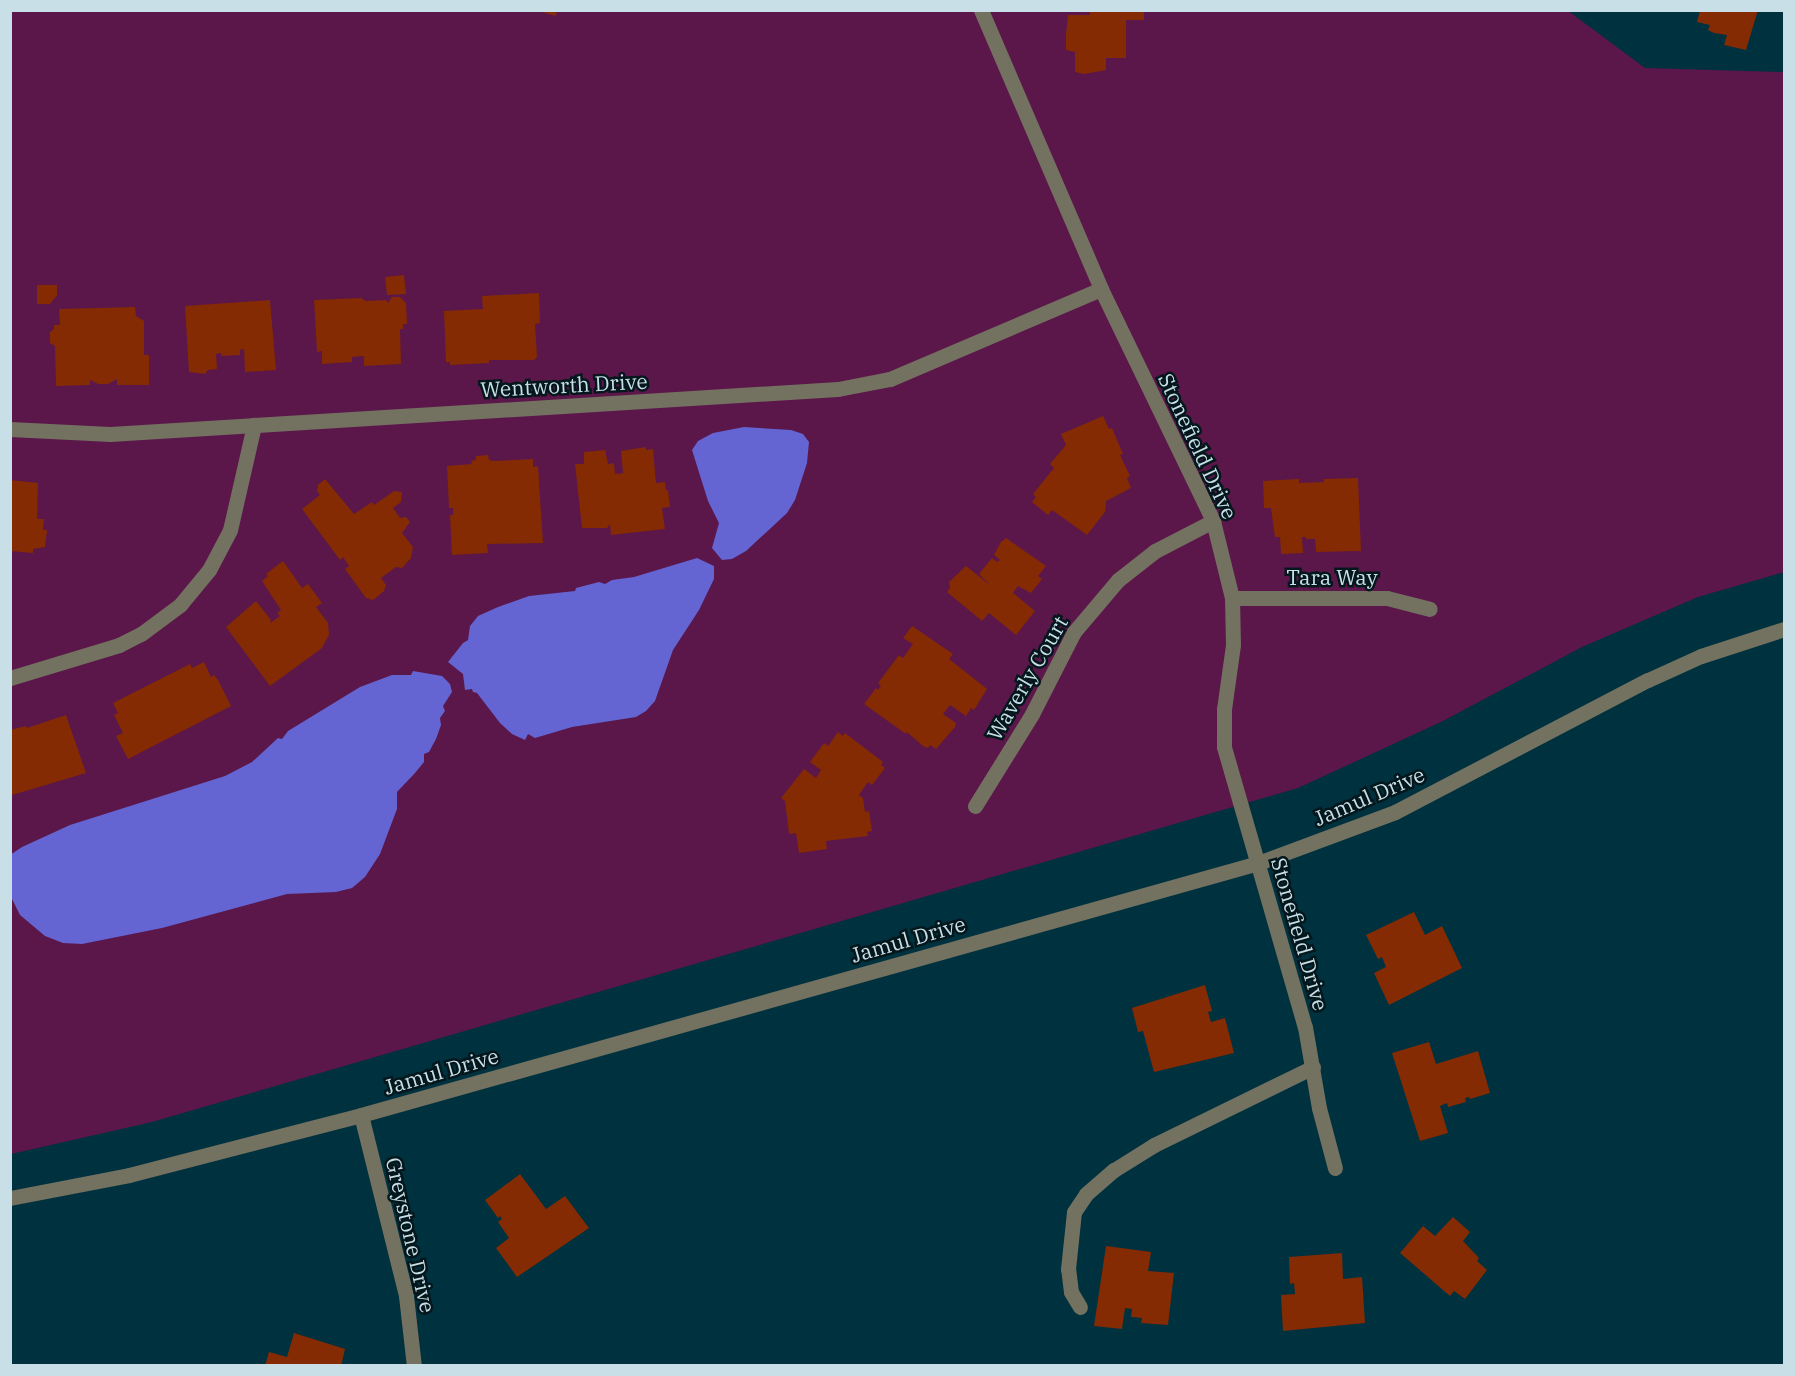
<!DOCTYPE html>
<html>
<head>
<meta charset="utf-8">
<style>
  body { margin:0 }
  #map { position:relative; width:1795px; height:1376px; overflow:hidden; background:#00313e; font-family:"IBM Plex Serif",serif }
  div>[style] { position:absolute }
  .green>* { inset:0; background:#5b164a }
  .water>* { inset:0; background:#6465d2 }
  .building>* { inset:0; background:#842b03 }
  .minor>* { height:15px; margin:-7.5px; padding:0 7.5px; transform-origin:7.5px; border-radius:7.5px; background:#737160 }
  span { translate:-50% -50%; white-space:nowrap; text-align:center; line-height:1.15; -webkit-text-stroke:5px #04171c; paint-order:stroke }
  .street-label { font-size:21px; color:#c8dfe7 }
  .frame { position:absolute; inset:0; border:12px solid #c8dfe7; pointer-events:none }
</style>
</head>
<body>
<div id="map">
  <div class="green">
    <div style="clip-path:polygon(1567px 10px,1645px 68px,1784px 72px,1784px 572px,1698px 597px,1582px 647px,1443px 721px,1298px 788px,152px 1122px,11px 1154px,10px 11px)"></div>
  </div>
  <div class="water">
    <div style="clip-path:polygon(744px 427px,791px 430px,803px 434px,809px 442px,807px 463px,795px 500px,787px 513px,746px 551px,732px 559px,722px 560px,712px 548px,719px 523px,708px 501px,692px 450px,698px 441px,713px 433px)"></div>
    <div style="clip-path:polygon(697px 558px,714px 566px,714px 579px,699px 610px,673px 650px,655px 701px,646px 711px,636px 717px,572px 727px,535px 738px,528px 734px,525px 740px,512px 734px,500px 723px,477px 693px,473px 692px,472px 689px,465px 690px,463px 674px,448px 662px,463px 643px,468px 640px,470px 626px,478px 616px,498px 607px,529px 596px,575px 591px,576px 588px,599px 582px,605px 584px,612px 580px,634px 577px)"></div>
    <div style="clip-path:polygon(413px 671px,442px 676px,450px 684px,452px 692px,443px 706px,445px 711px,440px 718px,441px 725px,436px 739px,429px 752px,424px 754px,424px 762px,415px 773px,397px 792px,397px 809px,380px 854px,365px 877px,352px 888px,336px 892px,287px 894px,162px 928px,82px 944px,63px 943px,45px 936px,20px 915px,11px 897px,10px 855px,22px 847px,70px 825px,225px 776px,252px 762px,278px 738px,282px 739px,288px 731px,360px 687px,392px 675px,411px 675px)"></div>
  </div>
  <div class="building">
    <div style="clip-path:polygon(535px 10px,557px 10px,556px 16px)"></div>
    <div style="clip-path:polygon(1090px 10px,1144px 10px,1144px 20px,1126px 20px,1126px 58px,1106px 58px,1106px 70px,1084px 74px,1075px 72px,1075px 52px,1066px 50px,1066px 35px,1068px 15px,1090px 15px)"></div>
    <div style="clip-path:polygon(1700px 10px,1758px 10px,1746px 50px,1724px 45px,1727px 35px,1714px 33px,1708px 30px,1710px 25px,1697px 22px)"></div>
    <div style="clip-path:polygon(404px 275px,406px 294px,387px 295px,385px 277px)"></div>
    <div style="clip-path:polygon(37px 285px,57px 285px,57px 295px,50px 304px,37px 304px)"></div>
    <div style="clip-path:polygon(539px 293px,540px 323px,535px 324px,537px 357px,534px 360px,489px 360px,489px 363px,450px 365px,450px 362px,446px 362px,444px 311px,483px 309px,482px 296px)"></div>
    <div style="clip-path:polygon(392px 297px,400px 297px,406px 303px,407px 324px,403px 324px,403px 329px,400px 329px,401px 364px,364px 366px,364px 356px,352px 357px,352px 362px,322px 364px,322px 351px,317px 352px,314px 300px,361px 298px,366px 301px,386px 300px,388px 303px)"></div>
    <div style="clip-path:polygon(270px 300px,276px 370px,245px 372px,244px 349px,240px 350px,240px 355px,221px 356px,221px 353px,216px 354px,217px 369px,208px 370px,205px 374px,189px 372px,185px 306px)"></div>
    <div style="clip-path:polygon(135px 307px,136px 316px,144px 321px,144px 355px,149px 355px,149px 385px,117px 385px,117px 379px,108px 384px,98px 384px,90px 380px,90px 385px,56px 386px,55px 346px,50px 343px,50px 332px,54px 329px,54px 325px,60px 325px,59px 309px)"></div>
    <div style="clip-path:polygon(1103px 416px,1109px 429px,1112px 428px,1123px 454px,1120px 455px,1130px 476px,1127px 478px,1131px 488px,1106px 501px,1105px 512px,1087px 535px,1052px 510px,1048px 515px,1032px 502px,1036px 497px,1033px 494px,1054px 468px,1050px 464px,1066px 445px,1061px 434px)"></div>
    <div style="clip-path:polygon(646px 447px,646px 450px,653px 449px,656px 483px,665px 482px,666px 490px,668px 490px,670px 507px,662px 508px,665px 529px,611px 535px,610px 524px,607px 528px,582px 528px,575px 464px,584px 464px,584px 452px,605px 450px,608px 464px,614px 463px,615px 474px,623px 473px,621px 451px)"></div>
    <div style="clip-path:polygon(488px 455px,489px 460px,494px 461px,533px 459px,533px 467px,538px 466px,543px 543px,487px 544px,488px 553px,452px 555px,450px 515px,453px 515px,453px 508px,449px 508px,447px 466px,472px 464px,471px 461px,476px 460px,476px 456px)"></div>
    <div style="clip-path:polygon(1358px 478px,1361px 551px,1316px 552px,1315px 539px,1306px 539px,1306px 537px,1302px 537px,1303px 553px,1281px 554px,1280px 537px,1275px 537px,1271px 508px,1264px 508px,1263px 481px,1299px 479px,1299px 483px,1324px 482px,1324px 479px)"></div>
    <div style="clip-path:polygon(325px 479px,354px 514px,372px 502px,374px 505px,394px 491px,402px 492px,401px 502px,393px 508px,400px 518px,406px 517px,410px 522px,402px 533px,413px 547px,411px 558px,402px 568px,396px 567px,381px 578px,386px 585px,384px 591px,373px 600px,366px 598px,345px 569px,349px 566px,343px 557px,340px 560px,302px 509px,320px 495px,317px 491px,318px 485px)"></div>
    <div style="clip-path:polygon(10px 480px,38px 483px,37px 519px,44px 519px,43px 530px,47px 530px,45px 547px,33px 549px,33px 553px,10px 551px)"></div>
    <div style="clip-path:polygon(1006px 538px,1046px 566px,1038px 576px,1042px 579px,1031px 593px,1018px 586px,1013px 593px,1035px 611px,1016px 635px,989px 613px,982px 621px,947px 592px,950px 588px,949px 582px,966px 566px,991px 586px,979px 574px,992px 558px,997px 562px,1000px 560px,994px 555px,1001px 542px)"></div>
    <div style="clip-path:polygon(283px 561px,302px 588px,308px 584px,322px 603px,316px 607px,328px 623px,329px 635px,322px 648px,270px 686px,226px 627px,256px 601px,271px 620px,270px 623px,280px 616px,277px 613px,281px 610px,262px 581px,268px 576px,266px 574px)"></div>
    <div style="clip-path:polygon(912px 626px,953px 654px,949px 659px,987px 689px,974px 710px,971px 708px,966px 716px,950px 705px,943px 714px,956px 723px,955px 727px,936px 749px,930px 745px,928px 748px,923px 746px,907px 732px,906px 734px,864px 704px,876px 688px,878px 690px,881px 686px,878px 683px,899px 655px,903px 658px,913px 644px,903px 638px)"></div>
    <div style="clip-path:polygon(204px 662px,211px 677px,214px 675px,218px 680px,231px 706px,128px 759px,116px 736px,123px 733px,114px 715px,118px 713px,113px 703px,190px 664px,192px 668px)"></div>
    <div style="clip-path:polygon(66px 715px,86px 773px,12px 795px,10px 730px,26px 726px,27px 728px)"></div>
    <div style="clip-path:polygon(838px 732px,843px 736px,845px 733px,883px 762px,881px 765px,885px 768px,872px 785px,868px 782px,859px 795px,863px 798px,865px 812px,869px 811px,872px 831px,867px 832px,868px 836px,826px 841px,827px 849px,799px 853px,796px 833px,789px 834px,785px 801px,781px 798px,804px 769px,816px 778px,821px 770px,810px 762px,824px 743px,828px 746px)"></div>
    <div style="clip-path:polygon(1414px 912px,1425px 935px,1442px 926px,1462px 968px,1389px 1005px,1374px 973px,1386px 967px,1382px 957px,1378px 959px,1366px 935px)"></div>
    <div style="clip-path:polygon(1205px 985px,1212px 1011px,1208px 1012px,1211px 1022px,1225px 1018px,1234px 1053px,1154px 1072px,1143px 1031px,1138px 1032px,1132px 1008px)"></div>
    <div style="clip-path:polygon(1429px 1042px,1436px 1064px,1478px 1051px,1490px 1093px,1470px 1099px,1469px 1097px,1465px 1098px,1466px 1102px,1448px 1107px,1447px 1103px,1440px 1106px,1448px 1133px,1420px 1141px,1392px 1053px)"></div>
    <div style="clip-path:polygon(520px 1174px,546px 1209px,565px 1196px,589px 1228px,517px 1277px,496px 1248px,509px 1238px,498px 1222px,502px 1219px,500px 1216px,498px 1218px,485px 1200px)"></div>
    <div style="clip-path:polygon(1453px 1217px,1470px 1232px,1463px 1241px,1479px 1258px,1477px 1261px,1487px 1270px,1465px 1299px,1454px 1291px,1450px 1296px,1400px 1253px,1423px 1226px,1435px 1236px)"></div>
    <div style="clip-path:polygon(1106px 1246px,1151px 1252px,1148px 1271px,1174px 1273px,1168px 1325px,1141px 1323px,1142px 1318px,1131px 1317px,1132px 1309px,1125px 1308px,1122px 1329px,1094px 1326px)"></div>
    <div style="clip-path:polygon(1342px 1253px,1343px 1279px,1362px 1277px,1365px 1323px,1283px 1331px,1281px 1295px,1295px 1294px,1294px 1283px,1290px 1284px,1289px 1257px)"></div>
    <div style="clip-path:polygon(294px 1333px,345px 1349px,341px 1366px,265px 1366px,269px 1352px,287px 1357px)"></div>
  </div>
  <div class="minor">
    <div style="left:981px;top:10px;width:304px;rotate:66.7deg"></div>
    <div style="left:1101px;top:289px;width:258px;rotate:64.2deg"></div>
    <div style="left:1213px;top:521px;width:79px;rotate:76.1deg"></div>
    <div style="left:1232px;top:598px;width:47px;rotate:88.8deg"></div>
    <div style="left:1233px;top:645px;width:65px;rotate:98deg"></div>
    <div style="left:1224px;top:709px;width:38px;rotate:90deg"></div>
    <div style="left:1224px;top:747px;width:291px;rotate:73.9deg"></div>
    <div style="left:1305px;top:1027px;width:82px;rotate:80.2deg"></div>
    <div style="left:1319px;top:1108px;width:62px;rotate:75.1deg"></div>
    <div style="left:10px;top:429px;width:100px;rotate:2.9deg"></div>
    <div style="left:110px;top:434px;width:729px;rotate:-3.54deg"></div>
    <div style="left:838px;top:389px;width:53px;rotate:-10.9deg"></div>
    <div style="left:890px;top:379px;width:229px;rotate:-23.1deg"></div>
    <div style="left:1232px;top:598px;width:155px"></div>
    <div style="left:1387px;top:598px;width:44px;rotate:14.3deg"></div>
    <div style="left:10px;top:678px;width:114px;rotate:-16.8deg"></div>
    <div style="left:119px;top:645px;width:25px;rotate:-27deg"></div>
    <div style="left:141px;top:634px;width:49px;rotate:-36.6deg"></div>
    <div style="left:180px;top:605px;width:45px;rotate:-50.4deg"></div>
    <div style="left:209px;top:570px;width:45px;rotate:-62.3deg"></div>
    <div style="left:230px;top:530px;width:108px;rotate:-77.1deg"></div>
    <div style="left:975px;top:806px;width:108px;rotate:-58.2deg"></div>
    <div style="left:1032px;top:714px;width:92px;rotate:-62.9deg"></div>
    <div style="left:1074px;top:632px;width:68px;rotate:-49.8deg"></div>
    <div style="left:1118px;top:580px;width:47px;rotate:-38.1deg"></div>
    <div style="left:1155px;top:551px;width:65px;rotate:-27.3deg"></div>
    <div style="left:361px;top:1115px;width:187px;rotate:76deg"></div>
    <div style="left:406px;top:1296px;width:70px;rotate:83.5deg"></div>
    <div style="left:10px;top:1198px;width:121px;rotate:-10.9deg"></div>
    <div style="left:129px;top:1175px;width:240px;rotate:-14.5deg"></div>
    <div style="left:361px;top:1115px;width:932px;rotate:-15.69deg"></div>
    <div style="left:1258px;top:863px;width:146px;rotate:-20.4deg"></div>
    <div style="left:1395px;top:812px;width:285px;rotate:-27.6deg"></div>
    <div style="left:1648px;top:680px;width:58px;rotate:-24.4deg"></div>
    <div style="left:1701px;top:656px;width:87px;rotate:-18deg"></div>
    <div style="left:1080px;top:1307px;width:17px;rotate:-121deg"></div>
    <div style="left:1071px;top:1292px;width:23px;rotate:-97deg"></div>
    <div style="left:1068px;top:1269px;width:57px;rotate:-84deg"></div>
    <div style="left:1074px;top:1212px;width:22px;rotate:-56deg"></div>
    <div style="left:1086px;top:1194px;width:37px;rotate:-41deg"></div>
    <div style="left:1114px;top:1170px;width:47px;rotate:-32deg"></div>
    <div style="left:1154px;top:1145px;width:177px;rotate:-26.1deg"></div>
  </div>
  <div class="street-label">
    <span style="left:564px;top:385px;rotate:-3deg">Wentworth Drive</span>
    <span style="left:1198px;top:446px;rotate:65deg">Stonefield Drive</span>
    <span style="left:1332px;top:577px">Tara Way</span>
    <span style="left:1027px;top:678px;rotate:-60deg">Waverly Court</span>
    <span style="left:1369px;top:796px;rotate:-23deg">Jamul Drive</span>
    <span style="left:1300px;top:934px;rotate:74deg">Stonefield Drive</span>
    <span style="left:908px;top:939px;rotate:-16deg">Jamul Drive</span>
    <span style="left:441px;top:1071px;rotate:-16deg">Jamul Drive</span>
    <span style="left:411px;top:1235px;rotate:77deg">Greystone Drive</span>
  </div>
  <div class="frame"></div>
</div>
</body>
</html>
